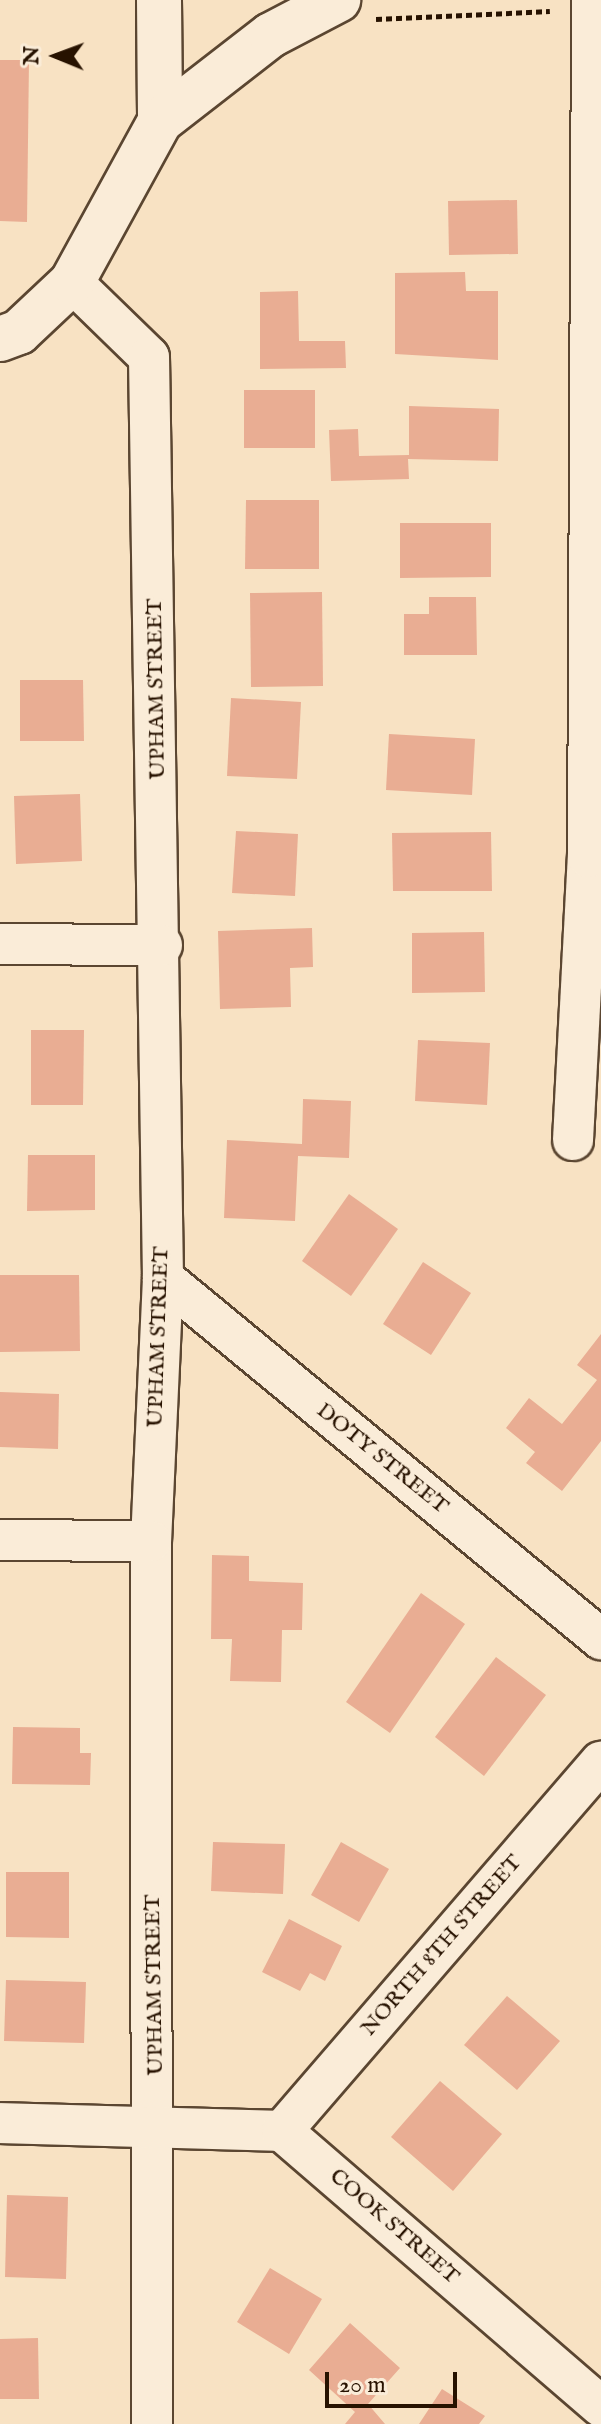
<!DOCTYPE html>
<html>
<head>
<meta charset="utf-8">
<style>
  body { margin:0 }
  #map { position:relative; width:601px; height:2424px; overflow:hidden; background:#f8e2c3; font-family:"IM FELL English",serif }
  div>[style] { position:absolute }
  .building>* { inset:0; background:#e9ad93 }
  .path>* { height:5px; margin-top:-2.5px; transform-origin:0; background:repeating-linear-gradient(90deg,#271200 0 6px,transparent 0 10px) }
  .roads { filter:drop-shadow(2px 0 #5b4631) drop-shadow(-2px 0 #5b4631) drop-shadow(0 2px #5b4631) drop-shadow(0 -2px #5b4631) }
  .minor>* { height:40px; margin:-20px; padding:0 20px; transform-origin:20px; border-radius:20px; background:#faecd8 }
  .secondary>* { height:44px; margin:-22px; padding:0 22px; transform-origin:22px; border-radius:22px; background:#faecd8 }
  span { translate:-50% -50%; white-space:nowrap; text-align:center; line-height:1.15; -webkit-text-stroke:6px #faecd8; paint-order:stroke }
  .street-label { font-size:22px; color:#271200 }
  .north { position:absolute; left:16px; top:16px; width:80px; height:80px; -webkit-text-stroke:6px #faecd8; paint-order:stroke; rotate:271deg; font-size:22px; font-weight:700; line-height:32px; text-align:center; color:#271200 }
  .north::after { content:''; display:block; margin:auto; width:28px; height:36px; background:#271200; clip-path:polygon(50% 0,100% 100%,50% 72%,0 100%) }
  .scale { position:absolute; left:325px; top:2372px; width:132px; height:36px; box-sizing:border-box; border:4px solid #271200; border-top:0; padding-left:10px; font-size:24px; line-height:28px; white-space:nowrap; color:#271200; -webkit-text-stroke:6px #faecd8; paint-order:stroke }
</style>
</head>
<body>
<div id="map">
  <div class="building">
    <div style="clip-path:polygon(0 60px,29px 60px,27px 222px,0 221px)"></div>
    <div style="clip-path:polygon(517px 200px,518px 254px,449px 255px,448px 201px)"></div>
    <div style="clip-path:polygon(465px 272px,466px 291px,498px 291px,498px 360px,395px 354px,395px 273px)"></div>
    <div style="clip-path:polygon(298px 291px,299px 341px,345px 341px,346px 368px,260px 369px,260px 292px)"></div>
    <div style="clip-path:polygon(244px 390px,315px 390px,315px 448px,244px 448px)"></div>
    <div style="clip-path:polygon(409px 406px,499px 409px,498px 461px,408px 459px,409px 479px,331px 481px,329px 430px,358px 429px,359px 456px,409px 455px)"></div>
    <div style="clip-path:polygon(246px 500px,319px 500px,319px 569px,245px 569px)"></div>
    <div style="clip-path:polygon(400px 523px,491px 523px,491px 577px,400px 578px)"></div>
    <div style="clip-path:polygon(322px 592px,323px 686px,251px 687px,250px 593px)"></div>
    <div style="clip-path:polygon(429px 597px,476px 597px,477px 655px,404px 655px,404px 614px,429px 614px)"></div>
    <div style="clip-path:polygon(20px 680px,83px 680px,84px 741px,20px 741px)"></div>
    <div style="clip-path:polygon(231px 698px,301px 702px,297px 779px,227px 776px)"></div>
    <div style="clip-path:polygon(389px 734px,475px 739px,472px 795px,386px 790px)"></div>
    <div style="clip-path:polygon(80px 794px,82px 861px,16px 864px,14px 796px)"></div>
    <div style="clip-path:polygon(236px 831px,298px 834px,295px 896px,232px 893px)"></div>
    <div style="clip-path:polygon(491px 832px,492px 891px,393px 891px,392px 833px)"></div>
    <div style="clip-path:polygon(312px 928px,313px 967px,290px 968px,291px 1007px,220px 1009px,218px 931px)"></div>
    <div style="clip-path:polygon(484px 932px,485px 992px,412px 993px,412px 933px)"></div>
    <div style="clip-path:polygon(31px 1030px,84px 1030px,83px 1105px,31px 1105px)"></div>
    <div style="clip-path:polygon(418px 1040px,490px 1043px,487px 1105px,415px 1101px)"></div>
    <div style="clip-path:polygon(303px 1099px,351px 1101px,349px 1158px,298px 1156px,295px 1221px,224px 1218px,227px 1140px,302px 1144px)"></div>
    <div style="clip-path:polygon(28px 1155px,95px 1155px,95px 1210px,27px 1211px)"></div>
    <div style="clip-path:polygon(349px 1194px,398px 1229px,351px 1296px,302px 1261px)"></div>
    <div style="clip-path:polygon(423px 1262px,471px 1293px,431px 1355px,383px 1324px)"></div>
    <div style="clip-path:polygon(0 1275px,79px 1275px,80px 1351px,0 1352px)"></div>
    <div style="clip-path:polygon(601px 1334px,601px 1441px,562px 1491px,526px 1463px,535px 1452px,506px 1428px,529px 1398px,562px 1424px,597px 1380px,577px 1365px)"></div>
    <div style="clip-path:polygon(0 1392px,59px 1394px,58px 1449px,0 1447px)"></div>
    <div style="clip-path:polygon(212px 1555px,249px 1556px,249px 1581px,303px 1583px,302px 1630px,282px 1630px,281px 1682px,230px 1681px,232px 1639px,211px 1639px)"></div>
    <div style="clip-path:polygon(421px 1593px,465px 1624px,390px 1733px,346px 1702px)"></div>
    <div style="clip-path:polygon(496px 1657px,546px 1695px,484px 1776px,435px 1737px)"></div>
    <div style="clip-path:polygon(13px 1727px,80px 1728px,80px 1753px,91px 1753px,90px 1785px,12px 1784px)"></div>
    <div style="clip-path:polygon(213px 1842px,285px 1844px,283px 1894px,211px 1891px)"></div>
    <div style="clip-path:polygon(341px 1842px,389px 1869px,359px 1922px,311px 1895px)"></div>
    <div style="clip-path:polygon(6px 1872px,69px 1872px,69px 1938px,6px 1937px)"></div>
    <div style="clip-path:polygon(289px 1919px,342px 1946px,325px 1981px,310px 1973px,300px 1991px,262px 1972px)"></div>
    <div style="clip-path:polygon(6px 1980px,86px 1982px,84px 2043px,4px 2041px)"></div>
    <div style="clip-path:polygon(507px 1996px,560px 2041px,517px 2090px,464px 2045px)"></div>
    <div style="clip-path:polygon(440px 2081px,502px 2134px,453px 2191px,391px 2137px)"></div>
    <div style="clip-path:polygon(7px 2195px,68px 2197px,66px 2279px,5px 2277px)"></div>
    <div style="clip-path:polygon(270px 2268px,322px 2299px,289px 2354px,237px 2322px)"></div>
    <div style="clip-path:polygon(350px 2323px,400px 2368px,368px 2404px,385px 2424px,345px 2424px,355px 2412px,309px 2370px)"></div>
    <div style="clip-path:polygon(38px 2338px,39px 2399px,0 2399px,0 2339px)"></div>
    <div style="clip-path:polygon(442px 2389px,485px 2416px,479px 2424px,419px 2424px)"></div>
  </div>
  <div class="path">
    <div style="left:376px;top:19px;width:174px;rotate:-2.6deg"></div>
  </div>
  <div class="roads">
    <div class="minor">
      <div style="left:72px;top:282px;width:107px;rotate:44.2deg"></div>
      <div style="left:149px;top:357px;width:921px;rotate:89.13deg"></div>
      <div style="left:163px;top:1278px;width:263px;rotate:92.6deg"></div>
      <div style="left:151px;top:1541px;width:883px;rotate:89.94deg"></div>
      <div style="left:0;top:944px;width:162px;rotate:0.4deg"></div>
      <div style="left:573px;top:1140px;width:283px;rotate:-87deg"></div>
      <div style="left:588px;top:857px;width:857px;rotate:-89.73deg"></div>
      <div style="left:163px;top:1278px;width:568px;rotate:39.5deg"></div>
      <div style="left:0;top:1540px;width:151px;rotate:0.4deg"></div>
      <div style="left:0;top:2123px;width:282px;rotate:1.6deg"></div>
      <div style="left:282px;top:2131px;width:421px;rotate:40.8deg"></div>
      <div style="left:282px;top:2131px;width:488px;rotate:-49.2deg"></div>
    </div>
    <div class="secondary">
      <div style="left:159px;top:0;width:121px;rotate:89.5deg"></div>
      <div style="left:0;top:339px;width:20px;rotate:-20deg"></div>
      <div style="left:19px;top:332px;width:73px;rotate:-43.3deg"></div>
      <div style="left:72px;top:282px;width:183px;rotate:-61.3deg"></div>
      <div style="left:160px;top:121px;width:140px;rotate:-37.8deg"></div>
      <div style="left:271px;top:35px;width:76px;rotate:-27.6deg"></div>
    </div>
  </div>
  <div class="street-label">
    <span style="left:157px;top:689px;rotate:-91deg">UPHAM STREET</span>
    <span style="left:159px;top:1337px;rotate:-88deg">UPHAM STREET</span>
    <span style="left:382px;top:1459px;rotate:39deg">DOTY STREET</span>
    <span style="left:442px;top:1946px;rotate:-49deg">NORTH 8TH STREET</span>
    <span style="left:155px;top:1985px;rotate:-91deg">UPHAM STREET</span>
    <span style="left:394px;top:2227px;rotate:41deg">COOK STREET</span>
  </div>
  <div class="north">N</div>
  <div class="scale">20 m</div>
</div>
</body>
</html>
